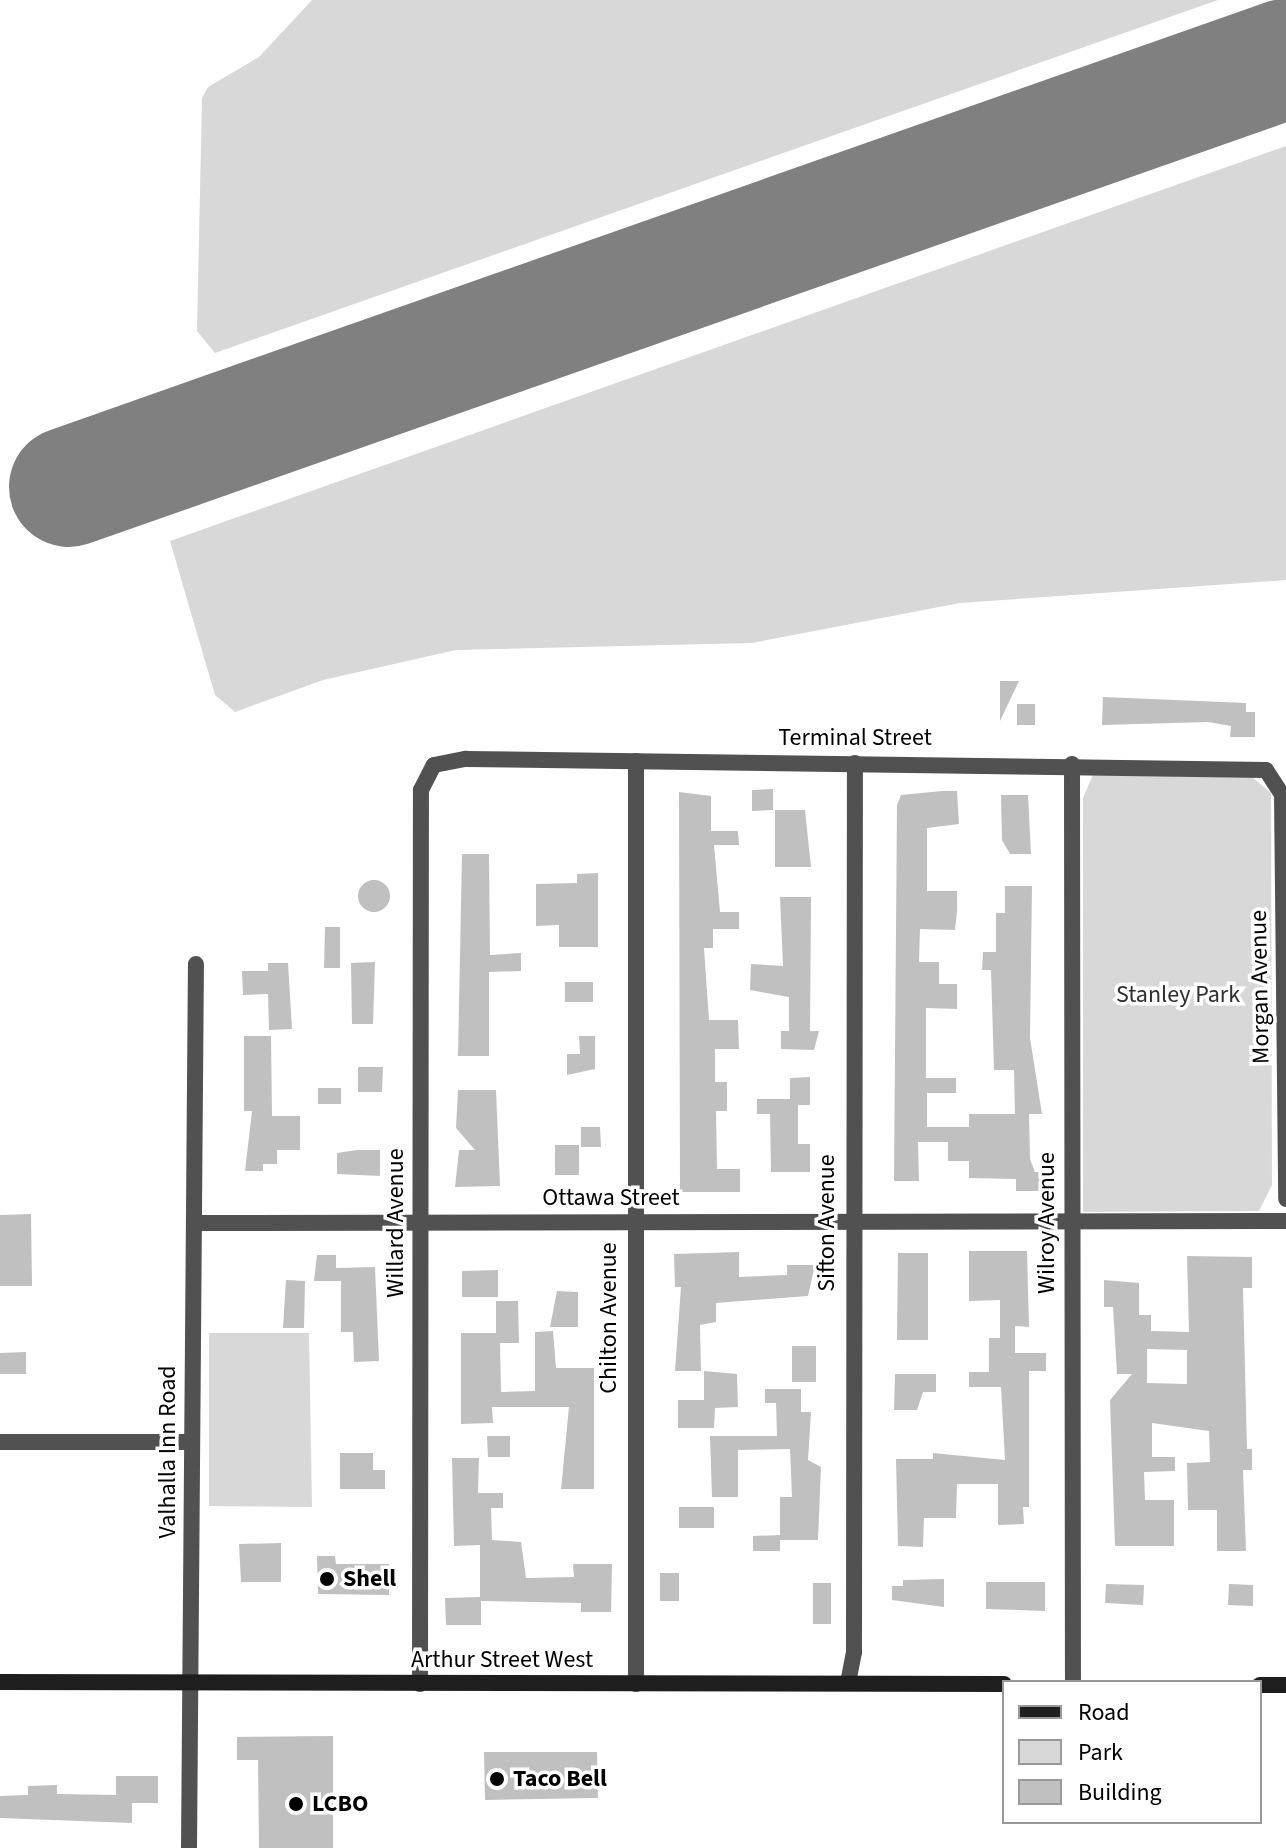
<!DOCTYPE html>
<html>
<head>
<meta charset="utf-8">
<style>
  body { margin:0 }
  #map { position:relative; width:1286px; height:1848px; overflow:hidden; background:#fff; font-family:"Source Sans 3",sans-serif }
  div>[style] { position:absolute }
  .green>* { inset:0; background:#d8d8d8 }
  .taxiway>* { height:48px; margin:-24px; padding:0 24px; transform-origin:24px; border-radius:24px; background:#808080 }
  .runway>* { height:120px; margin:-60px; padding:0 60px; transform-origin:60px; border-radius:60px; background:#808080 }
  .building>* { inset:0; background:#c0c0c0 }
  .round { border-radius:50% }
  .street>* { height:16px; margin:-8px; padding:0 8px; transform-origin:8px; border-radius:8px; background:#515151 }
  .secondary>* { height:16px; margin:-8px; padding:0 8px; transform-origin:8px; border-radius:8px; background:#1e1e1e }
  .dots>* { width:22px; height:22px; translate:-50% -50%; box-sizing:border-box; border:4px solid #fff; border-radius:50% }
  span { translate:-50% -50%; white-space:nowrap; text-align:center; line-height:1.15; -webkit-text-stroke:7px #fff; paint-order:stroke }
  .street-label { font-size:24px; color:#000 }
  .park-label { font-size:24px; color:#2f2f2f }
  .poi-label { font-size:24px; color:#000; font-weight:700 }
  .left { translate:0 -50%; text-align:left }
  .legend { position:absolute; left:1002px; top:1680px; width:260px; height:144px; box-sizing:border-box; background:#fff; border:2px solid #999; margin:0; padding:10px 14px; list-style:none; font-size:24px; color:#000 }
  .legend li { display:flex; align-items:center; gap:16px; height:40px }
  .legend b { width:40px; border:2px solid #999 }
</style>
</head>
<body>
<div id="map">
  <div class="green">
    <div style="clip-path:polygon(312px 0,1218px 0,215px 353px,197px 331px,202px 98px,208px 87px,259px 57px)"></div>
    <div style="clip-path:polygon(1286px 146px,1286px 580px,960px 603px,752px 643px,456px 650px,323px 680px,235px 712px,215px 695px,170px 541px)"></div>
    <div style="clip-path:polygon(1093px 775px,1252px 777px,1271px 793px,1272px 1185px,1259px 1211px,1083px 1212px,1083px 798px)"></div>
    <div style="clip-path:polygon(209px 1333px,309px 1333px,312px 1507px,209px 1506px)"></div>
  </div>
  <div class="taxiway">
    <div style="left:1147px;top:101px;width:147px;rotate:-19.1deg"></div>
  </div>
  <div class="runway">
    <div style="left:69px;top:487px;width:1290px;rotate:-19.38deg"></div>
  </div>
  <div class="building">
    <div style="clip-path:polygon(1000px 681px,1019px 681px,1000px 721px)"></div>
    <div style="clip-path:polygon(1103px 697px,1246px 703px,1246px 712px,1255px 712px,1255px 737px,1230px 737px,1231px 726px,1208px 722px,1102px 725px)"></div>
    <div style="clip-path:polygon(1017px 704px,1035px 704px,1035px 725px,1017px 725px)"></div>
    <div style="clip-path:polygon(773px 789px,773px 810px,752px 811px,752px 790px)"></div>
    <div style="clip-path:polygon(942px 791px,957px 791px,959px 824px,927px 828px,927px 891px,957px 891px,957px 911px,955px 930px,920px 929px,919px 962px,939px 962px,939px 984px,957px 984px,957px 1009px,926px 1008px,926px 1078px,956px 1078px,956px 1093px,927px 1093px,927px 1127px,969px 1127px,969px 1114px,1015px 1114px,1014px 1070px,994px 1070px,991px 970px,982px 970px,983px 952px,996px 952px,996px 913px,1005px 913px,1005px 886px,1032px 886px,1030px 1038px,1042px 1114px,1029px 1114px,1030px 1159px,1035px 1172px,1043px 1172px,1043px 1191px,1016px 1191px,1016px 1179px,969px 1178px,969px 1161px,948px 1161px,948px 1142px,918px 1142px,919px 1181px,894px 1181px,897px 805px,901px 795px)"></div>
    <div style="clip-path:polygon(679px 792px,711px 796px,711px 831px,738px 831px,739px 845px,714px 845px,720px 912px,739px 912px,739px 929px,713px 929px,713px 948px,704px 948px,709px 1020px,738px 1020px,739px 1049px,715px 1049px,715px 1082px,727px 1082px,727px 1111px,716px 1111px,717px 1169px,740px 1169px,740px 1192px,680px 1192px)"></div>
    <div style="clip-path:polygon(1001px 795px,1028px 795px,1031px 854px,1010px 854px,1002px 840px)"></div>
    <div style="clip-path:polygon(775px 810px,805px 810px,811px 867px,775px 867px)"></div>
    <div style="clip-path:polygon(462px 854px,489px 854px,490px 955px,521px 953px,521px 971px,489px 972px,489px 1056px,458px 1056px)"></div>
    <div style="clip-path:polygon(598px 873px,598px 947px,559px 947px,559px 925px,536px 926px,536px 884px,577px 883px,577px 874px)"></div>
    <div class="round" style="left:358px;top:880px;width:32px;height:32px"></div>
    <div style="clip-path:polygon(780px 897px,811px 897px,810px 1031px,819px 1031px,814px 1050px,781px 1049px,781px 1031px,789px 1031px,789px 997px,750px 990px,751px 964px,783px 966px)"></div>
    <div style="clip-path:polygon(325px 927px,340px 927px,340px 968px,324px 968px)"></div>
    <div style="clip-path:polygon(375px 962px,373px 1024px,352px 1024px,351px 963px)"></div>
    <div style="clip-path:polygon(268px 963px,288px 963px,292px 1029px,269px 1030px,268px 994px,243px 995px,242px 971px,268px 971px)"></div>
    <div style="clip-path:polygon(565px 982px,593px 982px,593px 1002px,565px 1002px)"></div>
    <div style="clip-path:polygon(244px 1036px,271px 1036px,272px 1116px,300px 1116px,300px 1150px,277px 1150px,277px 1164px,263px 1164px,263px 1171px,245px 1171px,252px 1111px,244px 1111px)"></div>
    <div style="clip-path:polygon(579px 1036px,595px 1036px,595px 1069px,567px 1075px,567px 1054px,580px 1054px)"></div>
    <div style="clip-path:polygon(358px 1067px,383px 1067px,382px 1092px,358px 1092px)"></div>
    <div style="clip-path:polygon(810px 1077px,810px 1105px,798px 1105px,798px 1144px,810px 1144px,810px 1172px,771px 1172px,770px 1114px,757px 1114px,757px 1099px,790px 1099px,790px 1078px)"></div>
    <div style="clip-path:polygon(318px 1088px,341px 1088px,341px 1104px,318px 1104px)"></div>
    <div style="clip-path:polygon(458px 1090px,496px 1090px,500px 1186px,455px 1187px,459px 1150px,475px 1150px,456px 1128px)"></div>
    <div style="clip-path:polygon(581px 1127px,600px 1127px,601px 1147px,581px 1147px)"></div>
    <div style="clip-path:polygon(555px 1145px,579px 1145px,579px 1175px,555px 1175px)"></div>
    <div style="clip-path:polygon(357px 1150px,380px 1150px,380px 1176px,337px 1174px,337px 1153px)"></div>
    <div style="clip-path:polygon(31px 1214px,32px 1286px,0 1286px,0 1215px)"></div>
    <div style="clip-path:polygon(969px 1251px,1027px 1251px,1029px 1327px,1015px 1326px,1015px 1353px,1046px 1353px,1046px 1371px,1029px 1371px,1029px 1507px,1023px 1507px,1024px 1524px,998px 1525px,998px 1484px,957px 1484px,956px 1518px,924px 1518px,923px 1547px,898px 1546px,896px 1459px,933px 1459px,933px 1453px,1005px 1460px,1001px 1387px,969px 1387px,969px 1372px,989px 1372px,989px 1338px,1000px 1338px,1000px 1300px,969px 1301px)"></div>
    <div style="clip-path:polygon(739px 1252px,739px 1277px,787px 1275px,787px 1265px,815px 1265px,808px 1296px,716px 1303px,716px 1322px,700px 1325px,701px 1371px,675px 1371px,681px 1287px,675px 1287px,674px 1254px)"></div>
    <div style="clip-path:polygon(898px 1253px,928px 1253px,928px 1340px,897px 1340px)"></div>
    <div style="clip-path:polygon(317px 1255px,336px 1255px,336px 1268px,375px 1267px,379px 1361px,354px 1362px,353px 1332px,341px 1332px,341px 1281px,314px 1281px)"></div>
    <div style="clip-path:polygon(evenodd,1187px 1256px,1252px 1257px,1252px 1288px,1243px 1288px,1247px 1449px,1252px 1449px,1252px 1470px,1243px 1470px,1246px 1551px,1217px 1551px,1217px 1510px,1188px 1510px,1187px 1463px,1210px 1462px,1209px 1431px,1152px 1423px,1152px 1457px,1175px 1457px,1175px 1471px,1144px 1472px,1145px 1500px,1174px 1500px,1174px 1546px,1115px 1546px,1110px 1400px,1132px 1374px,1117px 1374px,1113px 1307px,1104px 1307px,1104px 1280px,1139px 1283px,1139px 1315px,1151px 1315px,1151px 1331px,1189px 1332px,1187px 1256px,1147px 1349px,1187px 1350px,1187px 1384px,1147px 1383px,1147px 1349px)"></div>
    <div style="clip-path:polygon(498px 1270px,498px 1297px,462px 1297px,462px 1271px)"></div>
    <div style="clip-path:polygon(286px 1280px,305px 1281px,304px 1328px,283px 1328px)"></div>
    <div style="clip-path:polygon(557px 1291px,578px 1292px,578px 1327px,550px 1327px)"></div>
    <div style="clip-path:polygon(496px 1301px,518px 1301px,519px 1343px,500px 1343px,501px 1392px,535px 1391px,535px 1332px,553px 1331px,556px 1368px,594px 1368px,594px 1489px,561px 1489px,569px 1407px,492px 1407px,493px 1423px,461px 1424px,461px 1333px,496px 1333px)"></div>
    <div style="clip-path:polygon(792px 1346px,816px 1346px,816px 1382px,792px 1382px)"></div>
    <div style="clip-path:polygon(26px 1352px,26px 1374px,0 1374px,0 1353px)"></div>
    <div style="clip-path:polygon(704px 1371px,737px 1374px,738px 1407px,715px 1408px,714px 1428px,678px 1428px,678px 1400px,704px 1400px)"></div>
    <div style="clip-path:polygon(895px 1374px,936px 1374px,936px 1392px,923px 1392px,917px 1410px,894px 1410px)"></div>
    <div style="clip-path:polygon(765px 1389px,801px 1389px,801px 1412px,811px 1412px,808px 1460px,821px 1467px,818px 1540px,780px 1540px,780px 1497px,792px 1497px,790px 1449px,738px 1450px,738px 1497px,712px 1497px,710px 1436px,777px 1436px,776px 1403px,765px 1403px)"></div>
    <div style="clip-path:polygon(487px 1436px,510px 1436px,510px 1457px,488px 1457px)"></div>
    <div style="clip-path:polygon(340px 1453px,373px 1453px,373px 1470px,385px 1470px,385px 1489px,340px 1489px)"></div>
    <div style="clip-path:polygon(452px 1458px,479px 1458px,478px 1493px,503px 1493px,503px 1508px,491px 1508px,492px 1540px,521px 1542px,526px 1578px,574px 1577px,573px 1564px,612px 1564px,611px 1612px,581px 1612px,581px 1603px,481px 1601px,481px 1625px,446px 1625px,445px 1598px,480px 1597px,480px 1545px,454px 1546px)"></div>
    <div style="clip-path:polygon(679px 1507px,714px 1507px,714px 1528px,679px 1528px)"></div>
    <div style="clip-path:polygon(780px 1535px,780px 1551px,753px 1551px,753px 1536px)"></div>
    <div style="clip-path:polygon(281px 1543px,281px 1582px,241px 1582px,239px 1544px)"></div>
    <div style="clip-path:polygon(317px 1556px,335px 1556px,336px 1564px,389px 1564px,389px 1595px,318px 1594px)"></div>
    <div style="clip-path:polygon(660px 1573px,679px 1573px,679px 1601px,660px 1601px)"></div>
    <div style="clip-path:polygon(944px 1579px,944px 1607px,892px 1600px,892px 1586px,903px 1586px,903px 1580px)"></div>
    <div style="clip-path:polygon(986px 1582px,1045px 1582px,1045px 1611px,986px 1609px)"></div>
    <div style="clip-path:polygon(813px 1583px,831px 1583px,831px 1624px,813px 1624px)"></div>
    <div style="clip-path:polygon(1106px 1584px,1144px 1585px,1143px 1605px,1105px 1603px)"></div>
    <div style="clip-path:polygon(1229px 1584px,1253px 1585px,1253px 1606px,1228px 1605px)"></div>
    <div style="clip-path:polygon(333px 1736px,333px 1848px,259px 1848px,258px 1760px,237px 1760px,237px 1737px)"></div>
    <div style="clip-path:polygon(484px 1752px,597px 1752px,598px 1798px,485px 1800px)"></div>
    <div style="clip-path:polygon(116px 1776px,158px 1776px,158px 1803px,132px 1803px,132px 1823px,0 1818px,0 1796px,28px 1795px,28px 1786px,57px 1785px,57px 1794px,116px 1795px)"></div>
  </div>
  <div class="street">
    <div style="left:1072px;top:764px;width:918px;rotate:89.94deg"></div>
    <div style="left:194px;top:1223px;width:1092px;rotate:-0.1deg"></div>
    <div style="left:0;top:1442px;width:192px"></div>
    <div style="left:848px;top:1683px;width:32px;rotate:-79deg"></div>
    <div style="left:854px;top:1652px;width:889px;rotate:-89.94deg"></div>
    <div style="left:420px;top:1684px;width:894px;rotate:-89.94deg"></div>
    <div style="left:421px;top:790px;width:28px;rotate:-63deg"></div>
    <div style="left:434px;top:765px;width:33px;rotate:-11deg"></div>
    <div style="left:466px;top:759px;width:800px;rotate:0.79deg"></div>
    <div style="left:1266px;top:770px;width:30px;rotate:57deg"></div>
    <div style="left:1282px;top:795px;width:404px;rotate:89.4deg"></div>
    <div style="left:636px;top:1684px;width:923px;rotate:-90deg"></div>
    <div style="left:189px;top:1848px;width:884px;rotate:-89.55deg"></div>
  </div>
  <div class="secondary">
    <div style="left:0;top:1682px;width:1004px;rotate:0.11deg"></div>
    <div style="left:1260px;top:1685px;width:26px"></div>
  </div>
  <div class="dots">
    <div style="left:327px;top:1579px;background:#000"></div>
    <div style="left:497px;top:1779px;background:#000"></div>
    <div style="left:296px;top:1804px;background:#000"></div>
  </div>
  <div class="street-label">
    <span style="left:855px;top:738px">Terminal Street</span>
    <span style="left:1260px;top:987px;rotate:-91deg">Morgan Avenue</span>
    <span style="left:611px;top:1198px">Ottawa Street</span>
    <span style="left:396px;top:1223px;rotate:-90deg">Willard Avenue</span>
    <span style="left:827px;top:1223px;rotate:-90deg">Sifton Avenue</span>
    <span style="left:1047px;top:1223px;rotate:-90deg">Wilroy Avenue</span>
    <span style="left:609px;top:1318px;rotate:-90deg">Chilton Avenue</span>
    <span style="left:168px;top:1452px;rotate:-90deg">Valhalla Inn Road</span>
    <span style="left:502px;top:1660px">Arthur Street West</span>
  </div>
  <div class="park-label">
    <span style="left:1178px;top:995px">Stanley Park</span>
  </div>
  <div class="poi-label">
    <span class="left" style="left:343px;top:1579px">Shell</span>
    <span class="left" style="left:513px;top:1779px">Taco Bell</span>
    <span class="left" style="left:312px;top:1804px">LCBO</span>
  </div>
  <ul class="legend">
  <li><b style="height:10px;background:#1e1e1e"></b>Road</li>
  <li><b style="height:22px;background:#d8d8d8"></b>Park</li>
  <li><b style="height:22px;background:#c0c0c0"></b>Building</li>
  </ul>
</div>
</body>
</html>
